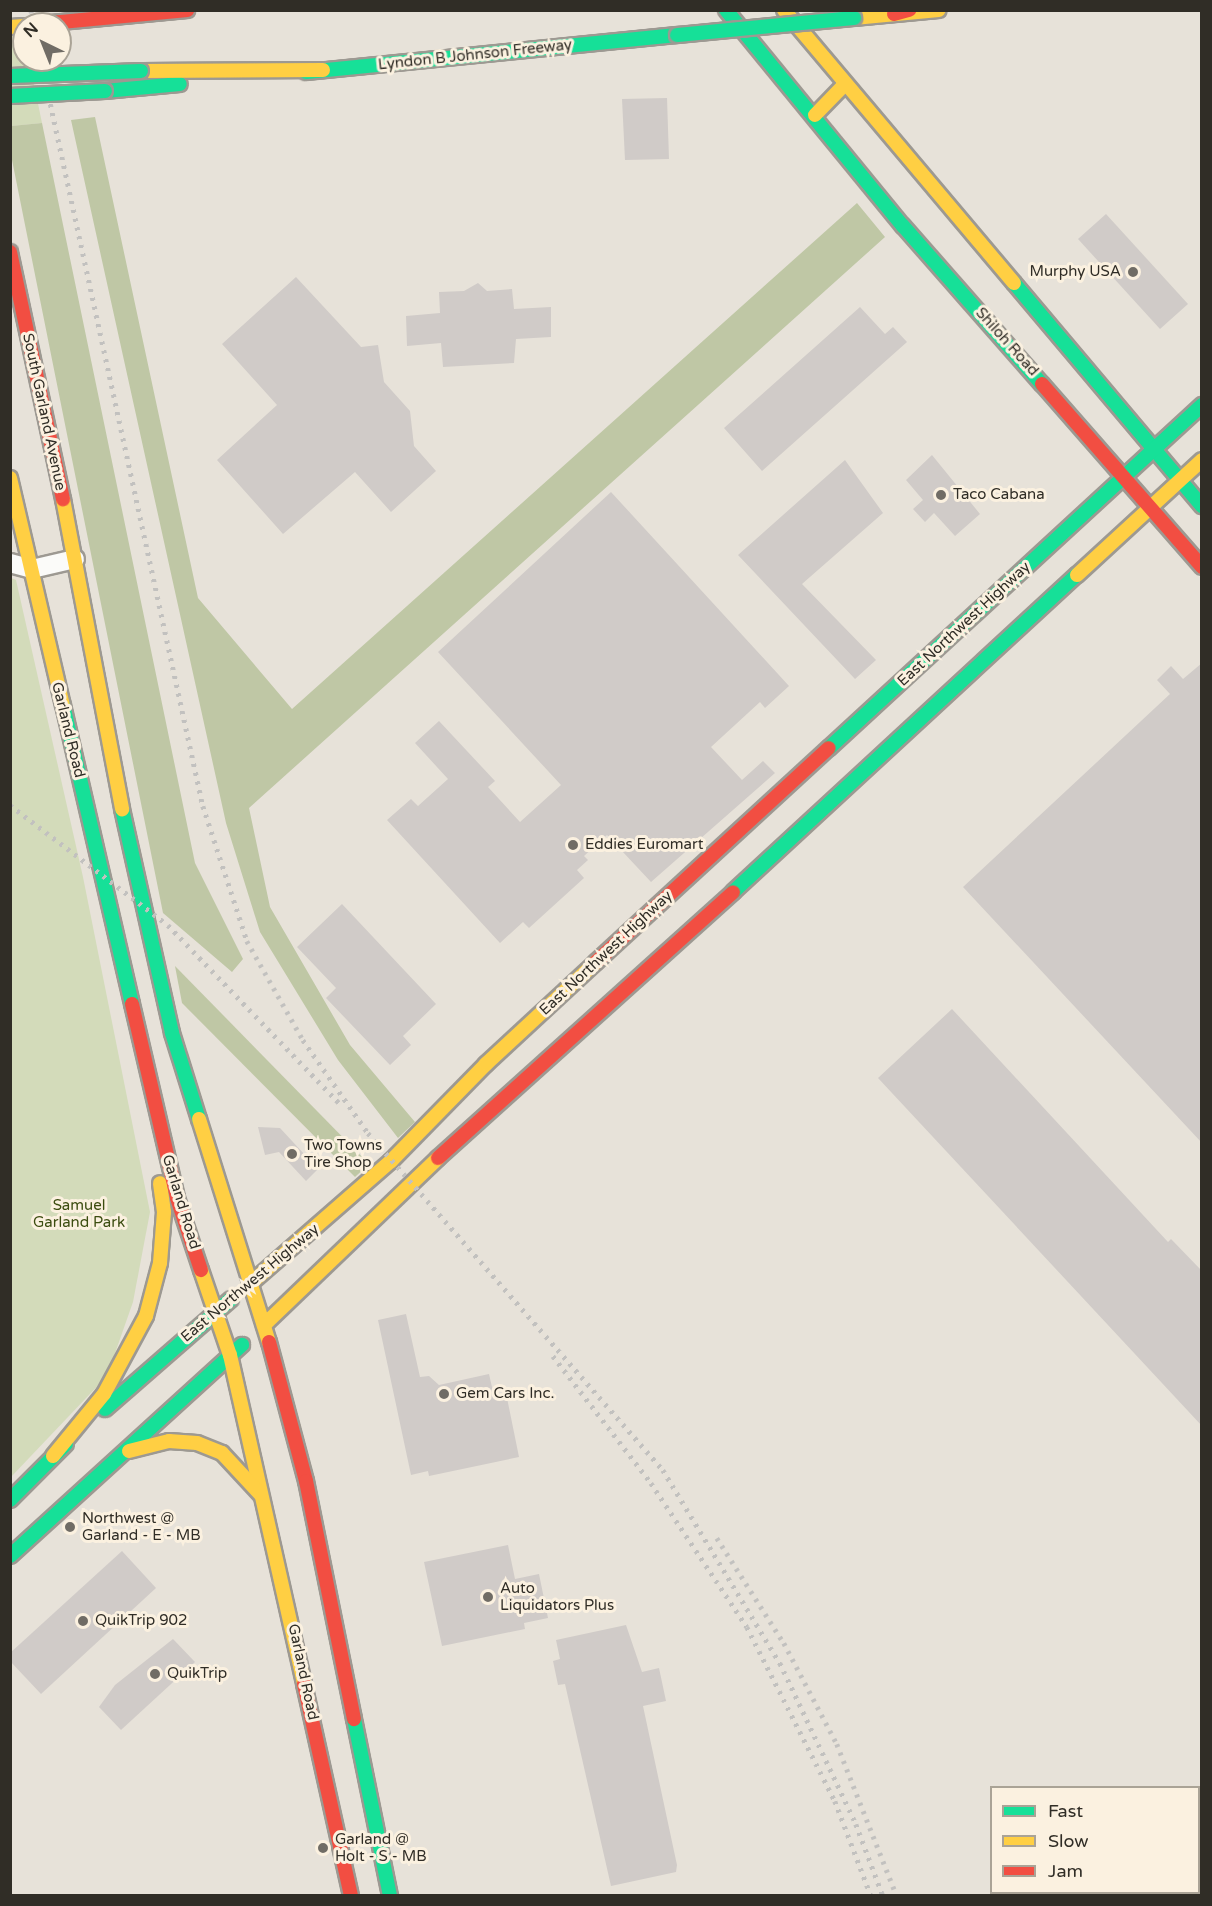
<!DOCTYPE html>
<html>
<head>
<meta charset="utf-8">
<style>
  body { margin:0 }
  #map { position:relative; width:1212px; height:1906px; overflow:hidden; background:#e7e2d9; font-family:"Varela Round",sans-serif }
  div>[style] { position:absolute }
  .green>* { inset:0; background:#d3dbba }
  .forest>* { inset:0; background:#bfc7a5 }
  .building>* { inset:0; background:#d0cbc8 }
  .roads { filter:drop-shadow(2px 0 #9d9992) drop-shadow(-2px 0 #9d9992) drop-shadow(0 2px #9d9992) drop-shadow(0 -2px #9d9992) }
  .street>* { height:18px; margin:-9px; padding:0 9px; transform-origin:9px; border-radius:9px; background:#fbfbf9 }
  .fast>* { height:14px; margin:-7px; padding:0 7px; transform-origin:7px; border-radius:7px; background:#16e098 }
  .slow>* { height:14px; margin:-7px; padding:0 7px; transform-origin:7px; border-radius:7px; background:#ffcf43 }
  .jam>* { height:14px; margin:-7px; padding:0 7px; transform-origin:7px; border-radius:7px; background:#f24e42 }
  .rail>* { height:4.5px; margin-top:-2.25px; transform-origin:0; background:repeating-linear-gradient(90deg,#c2c1bf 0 3px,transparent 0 9px) }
  .bridges { filter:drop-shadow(2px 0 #9d9992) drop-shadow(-2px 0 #9d9992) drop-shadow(0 2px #9d9992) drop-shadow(0 -2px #9d9992) }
  .fast-bridge>* { height:14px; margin:-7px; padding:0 7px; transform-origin:7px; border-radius:7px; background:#16e098 }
  .dots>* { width:16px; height:16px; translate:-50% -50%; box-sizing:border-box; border:3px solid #fbf1e0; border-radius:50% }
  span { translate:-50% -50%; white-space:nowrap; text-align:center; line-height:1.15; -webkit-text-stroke:6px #fbf1e0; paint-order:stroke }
  .street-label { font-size:15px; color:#302d26 }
  .poi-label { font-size:15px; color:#302d26 }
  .right { translate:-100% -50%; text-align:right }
  .left { translate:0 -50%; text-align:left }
  .park-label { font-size:15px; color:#3c4d10 }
  .frame { position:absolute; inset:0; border:12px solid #302d26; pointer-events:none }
  .legend { position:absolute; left:990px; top:1786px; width:210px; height:108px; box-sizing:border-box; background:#fbf1e0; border:2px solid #aaa396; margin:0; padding:8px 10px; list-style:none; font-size:18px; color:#302d26 }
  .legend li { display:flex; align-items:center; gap:12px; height:30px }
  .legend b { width:30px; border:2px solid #aaa396 }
  .north { position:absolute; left:12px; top:12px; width:60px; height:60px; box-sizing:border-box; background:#fbf1e0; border:2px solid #aaa396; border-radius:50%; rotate:317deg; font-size:16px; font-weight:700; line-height:24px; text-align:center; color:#302d26 }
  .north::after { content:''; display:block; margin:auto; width:21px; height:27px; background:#706c65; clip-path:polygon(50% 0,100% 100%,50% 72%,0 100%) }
</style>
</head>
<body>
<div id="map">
  <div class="green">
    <div style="clip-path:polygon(10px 17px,24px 33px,24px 60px,29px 60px,42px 123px,11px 126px)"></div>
    <div style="clip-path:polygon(11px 578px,16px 580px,83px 877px,150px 1212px,133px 1302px,107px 1376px,11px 1477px)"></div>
  </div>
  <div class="forest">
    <div style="clip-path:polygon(95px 117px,198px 598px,292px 709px,857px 203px,885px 237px,249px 808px,270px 907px,350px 1045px,415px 1122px,398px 1138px,338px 1060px,260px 932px,226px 823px,71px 120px)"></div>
    <div style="clip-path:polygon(42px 123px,195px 863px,243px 959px,232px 972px,163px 913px,11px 155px,11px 126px)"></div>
    <div style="clip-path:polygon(175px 966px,369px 1164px,355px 1177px,182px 1003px)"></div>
  </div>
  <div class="building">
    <div style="clip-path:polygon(667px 98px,669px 159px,625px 160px,622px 99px)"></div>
    <div style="clip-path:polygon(1106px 214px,1188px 304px,1160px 329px,1078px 239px)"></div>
    <div style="clip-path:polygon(296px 277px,361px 347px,378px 345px,384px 382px,410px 411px,414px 446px,436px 471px,391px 512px,355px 472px,283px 534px,217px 460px,277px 405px,222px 344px)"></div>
    <div style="clip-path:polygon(478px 283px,487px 291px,512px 289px,514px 309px,551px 307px,551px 337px,516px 339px,514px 363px,443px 367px,441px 343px,407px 346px,406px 316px,440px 313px,439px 292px,464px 291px)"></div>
    <div style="clip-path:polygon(860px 307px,885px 334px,893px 327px,907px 342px,762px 471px,724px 428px)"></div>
    <div style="clip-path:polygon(932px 455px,980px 514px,955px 536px,934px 513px,925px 522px,913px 509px,923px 500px,906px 480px)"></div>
    <div style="clip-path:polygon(845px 460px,883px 513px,802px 584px,876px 660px,855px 679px,738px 555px)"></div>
    <div style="clip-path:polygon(611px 492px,789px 686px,765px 708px,760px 702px,711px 747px,742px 780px,763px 761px,775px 773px,651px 882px,607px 835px,584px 856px,588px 860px,577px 870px,584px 878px,529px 928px,523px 922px,500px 943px,387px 820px,411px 799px,418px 806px,448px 779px,415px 743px,439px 721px,495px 781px,488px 787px,520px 822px,561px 785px,438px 652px)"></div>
    <div style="clip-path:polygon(1202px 663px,1202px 1143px,963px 887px,1170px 694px,1157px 680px,1171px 666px,1183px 679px)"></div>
    <div style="clip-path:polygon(342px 904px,436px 1004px,403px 1036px,411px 1045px,390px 1065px,326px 998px,336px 988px,297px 947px)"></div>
    <div style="clip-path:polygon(952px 1009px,1168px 1242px,1171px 1239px,1202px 1271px,1202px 1426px,878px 1078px)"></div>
    <div style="clip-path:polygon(258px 1127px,280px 1128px,318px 1169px,306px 1181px,279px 1152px,265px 1155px)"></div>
    <div style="clip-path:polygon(406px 1314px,420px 1377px,429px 1376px,439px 1385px,489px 1374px,494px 1396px,506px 1393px,519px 1457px,429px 1476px,428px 1471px,411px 1475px,378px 1320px)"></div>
    <div style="clip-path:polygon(508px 1545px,515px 1579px,539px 1574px,548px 1618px,524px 1623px,525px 1629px,442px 1646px,424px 1562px)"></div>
    <div style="clip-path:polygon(122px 1551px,156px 1588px,41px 1694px,10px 1661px,10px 1653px)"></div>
    <div style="clip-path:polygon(626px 1625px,642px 1672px,659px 1668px,666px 1701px,643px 1706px,677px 1865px,676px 1872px,611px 1886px,565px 1684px,558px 1685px,553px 1661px,560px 1659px,556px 1640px)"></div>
    <div style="clip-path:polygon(173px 1639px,195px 1662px,121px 1730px,99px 1707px,115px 1685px)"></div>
  </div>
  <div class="roads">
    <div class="street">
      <div style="left:10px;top:563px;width:23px;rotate:15deg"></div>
      <div style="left:32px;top:569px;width:44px;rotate:-13.1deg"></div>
    </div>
    <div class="fast">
      <div style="left:726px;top:10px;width:279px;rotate:50.7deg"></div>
      <div style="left:903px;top:226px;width:210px;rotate:48.7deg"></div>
      <div style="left:306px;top:72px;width:373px;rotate:-5.7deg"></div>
      <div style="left:105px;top:91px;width:75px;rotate:-5.3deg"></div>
      <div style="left:1014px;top:283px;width:292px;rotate:49.9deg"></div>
      <div style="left:63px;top:705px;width:307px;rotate:77deg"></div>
      <div style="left:829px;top:748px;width:507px;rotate:-42.6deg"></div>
      <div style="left:122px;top:809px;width:230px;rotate:77.4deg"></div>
      <div style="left:172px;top:1033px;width:90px;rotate:72.6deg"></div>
      <div style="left:733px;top:892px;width:468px;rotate:-42.7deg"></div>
      <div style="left:105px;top:1409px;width:167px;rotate:-41.1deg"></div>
      <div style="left:10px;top:1500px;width:79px;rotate:-45deg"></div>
      <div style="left:10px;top:1556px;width:314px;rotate:-42.3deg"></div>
      <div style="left:354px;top:1719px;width:181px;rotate:78.5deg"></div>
    </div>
    <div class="slow">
      <div style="left:784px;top:10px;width:357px;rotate:49.9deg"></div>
      <div style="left:854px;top:18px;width:85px;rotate:-5.4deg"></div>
      <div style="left:10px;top:27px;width:14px;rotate:-4deg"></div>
      <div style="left:141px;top:71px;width:182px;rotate:-0.3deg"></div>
      <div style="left:815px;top:115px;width:43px;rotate:-45.9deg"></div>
      <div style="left:10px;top:478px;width:233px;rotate:76.9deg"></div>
      <div style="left:63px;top:499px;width:316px;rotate:79.2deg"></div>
      <div style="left:1077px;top:575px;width:170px;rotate:-42.6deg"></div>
      <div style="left:199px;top:1119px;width:234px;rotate:72.6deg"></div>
      <div style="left:201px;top:1270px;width:90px;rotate:71.2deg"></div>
      <div style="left:230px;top:1355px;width:337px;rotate:77.3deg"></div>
      <div style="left:251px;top:1283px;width:186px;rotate:-41.1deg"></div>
      <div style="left:391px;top:1161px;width:136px;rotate:-45.6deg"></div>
      <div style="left:486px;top:1064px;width:150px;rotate:-42.8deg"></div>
      <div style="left:264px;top:1325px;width:241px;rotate:-43.8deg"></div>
      <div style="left:129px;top:1451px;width:41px;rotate:-14deg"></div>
      <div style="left:169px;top:1441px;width:28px;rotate:4deg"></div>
      <div style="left:197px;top:1443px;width:27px;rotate:22deg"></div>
      <div style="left:222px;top:1453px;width:56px;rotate:47.2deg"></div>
      <div style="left:53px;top:1456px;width:80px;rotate:-50.6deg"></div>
      <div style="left:104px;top:1394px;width:89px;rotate:-61.7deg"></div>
      <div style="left:146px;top:1316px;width:55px;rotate:-75.2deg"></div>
      <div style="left:160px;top:1263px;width:51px;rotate:-85.5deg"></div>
      <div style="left:164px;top:1212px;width:29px;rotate:-98deg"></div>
    </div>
    <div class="jam">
      <div style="left:894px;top:14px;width:16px;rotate:-15deg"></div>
      <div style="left:40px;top:24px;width:148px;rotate:-5.4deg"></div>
      <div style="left:10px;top:252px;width:253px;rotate:77.9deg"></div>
      <div style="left:1042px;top:384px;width:243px;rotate:48.8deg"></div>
      <div style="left:596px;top:962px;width:316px;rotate:-42.6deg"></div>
      <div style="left:132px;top:1004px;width:199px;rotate:76.9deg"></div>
      <div style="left:177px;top:1198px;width:76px;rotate:71.6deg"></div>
      <div style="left:438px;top:1158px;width:397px;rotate:-42deg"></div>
      <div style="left:269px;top:1342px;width:144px;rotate:75.1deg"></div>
      <div style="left:306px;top:1481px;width:243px;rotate:78.6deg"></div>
      <div style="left:304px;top:1684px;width:217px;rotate:77.5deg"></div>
    </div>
  </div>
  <div class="rail">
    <div style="left:31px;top:10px;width:14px;rotate:78deg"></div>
    <div style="left:41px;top:60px;width:763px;rotate:77.75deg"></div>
    <div style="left:203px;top:806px;width:142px;rotate:71.9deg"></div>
    <div style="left:247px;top:941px;width:114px;rotate:60.5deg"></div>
    <div style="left:303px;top:1040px;width:113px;rotate:55deg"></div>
    <div style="left:368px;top:1133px;width:448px;rotate:48.8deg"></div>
    <div style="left:663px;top:1470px;width:226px;rotate:58.8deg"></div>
    <div style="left:780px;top:1663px;width:178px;rotate:64.7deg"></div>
    <div style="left:856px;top:1824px;width:77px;rotate:69.4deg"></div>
    <div style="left:10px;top:805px;width:198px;rotate:37.2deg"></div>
    <div style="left:168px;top:925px;width:247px;rotate:46.1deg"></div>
    <div style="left:553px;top:1356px;width:160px;rotate:52.3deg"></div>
    <div style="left:651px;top:1483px;width:173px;rotate:56.3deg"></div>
    <div style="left:747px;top:1627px;width:195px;rotate:63.2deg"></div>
    <div style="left:835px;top:1801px;width:102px;rotate:69.2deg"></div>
    <div style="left:717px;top:1538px;width:125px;rotate:57.5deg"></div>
    <div style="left:784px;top:1643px;width:114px;rotate:62.3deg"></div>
    <div style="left:837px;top:1744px;width:163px;rotate:68.5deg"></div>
  </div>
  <div class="bridges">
    <div class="fast-bridge">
      <div style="left:677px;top:35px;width:178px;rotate:-5.5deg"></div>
      <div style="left:10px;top:76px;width:131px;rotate:-2.2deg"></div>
      <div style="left:10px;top:96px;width:95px;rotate:-3deg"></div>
    </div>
  </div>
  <div class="dots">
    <div style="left:1133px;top:272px;background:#706c65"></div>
    <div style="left:941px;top:495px;background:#706c65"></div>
    <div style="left:573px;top:845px;background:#706c65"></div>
    <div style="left:292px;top:1154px;background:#706c65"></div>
    <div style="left:444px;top:1394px;background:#706c65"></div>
    <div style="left:70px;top:1527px;background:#706c65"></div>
    <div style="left:488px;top:1597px;background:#706c65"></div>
    <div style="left:83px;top:1621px;background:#706c65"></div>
    <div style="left:155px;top:1674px;background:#706c65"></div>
    <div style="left:323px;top:1848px;background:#706c65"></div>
  </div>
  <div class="street-label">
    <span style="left:475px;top:55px;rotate:-6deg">Lyndon B Johnson Freeway</span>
    <span style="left:1007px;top:342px;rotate:48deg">Shiloh Road</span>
    <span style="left:44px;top:412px;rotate:78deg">South Garland Avenue</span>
    <span style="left:964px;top:624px;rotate:-43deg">East Northwest Highway</span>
    <span style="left:68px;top:730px;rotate:76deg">Garland Road</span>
    <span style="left:606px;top:953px;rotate:-43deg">East Northwest Highway</span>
    <span style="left:181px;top:1202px;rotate:73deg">Garland Road</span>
    <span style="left:250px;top:1283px;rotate:-40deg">East Northwest Highway</span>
    <span style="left:303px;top:1672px;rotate:78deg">Garland Road</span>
  </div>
  <div class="poi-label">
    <span class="right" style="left:1121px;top:272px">Murphy USA</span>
    <span class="left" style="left:953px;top:495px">Taco Cabana</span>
    <span class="left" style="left:585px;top:845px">Eddies Euromart</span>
    <span class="left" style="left:304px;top:1154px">Two Towns<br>Tire Shop</span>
    <span class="left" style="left:456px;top:1394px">Gem Cars Inc.</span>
    <span class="left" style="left:82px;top:1527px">Northwest @<br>Garland - E - MB</span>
    <span class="left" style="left:500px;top:1597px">Auto<br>Liquidators Plus</span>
    <span class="left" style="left:95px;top:1621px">QuikTrip 902</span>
    <span class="left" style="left:167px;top:1674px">QuikTrip</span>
    <span class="left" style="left:335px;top:1848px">Garland @<br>Holt - S - MB</span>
  </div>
  <div class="park-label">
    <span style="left:79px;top:1214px">Samuel<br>Garland Park</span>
  </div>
  <div class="frame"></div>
  <ul class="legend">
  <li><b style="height:8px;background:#16e098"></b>Fast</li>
  <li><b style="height:8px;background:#ffcf43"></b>Slow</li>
  <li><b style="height:8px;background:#f24e42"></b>Jam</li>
  </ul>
  <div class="north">N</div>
</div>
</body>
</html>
